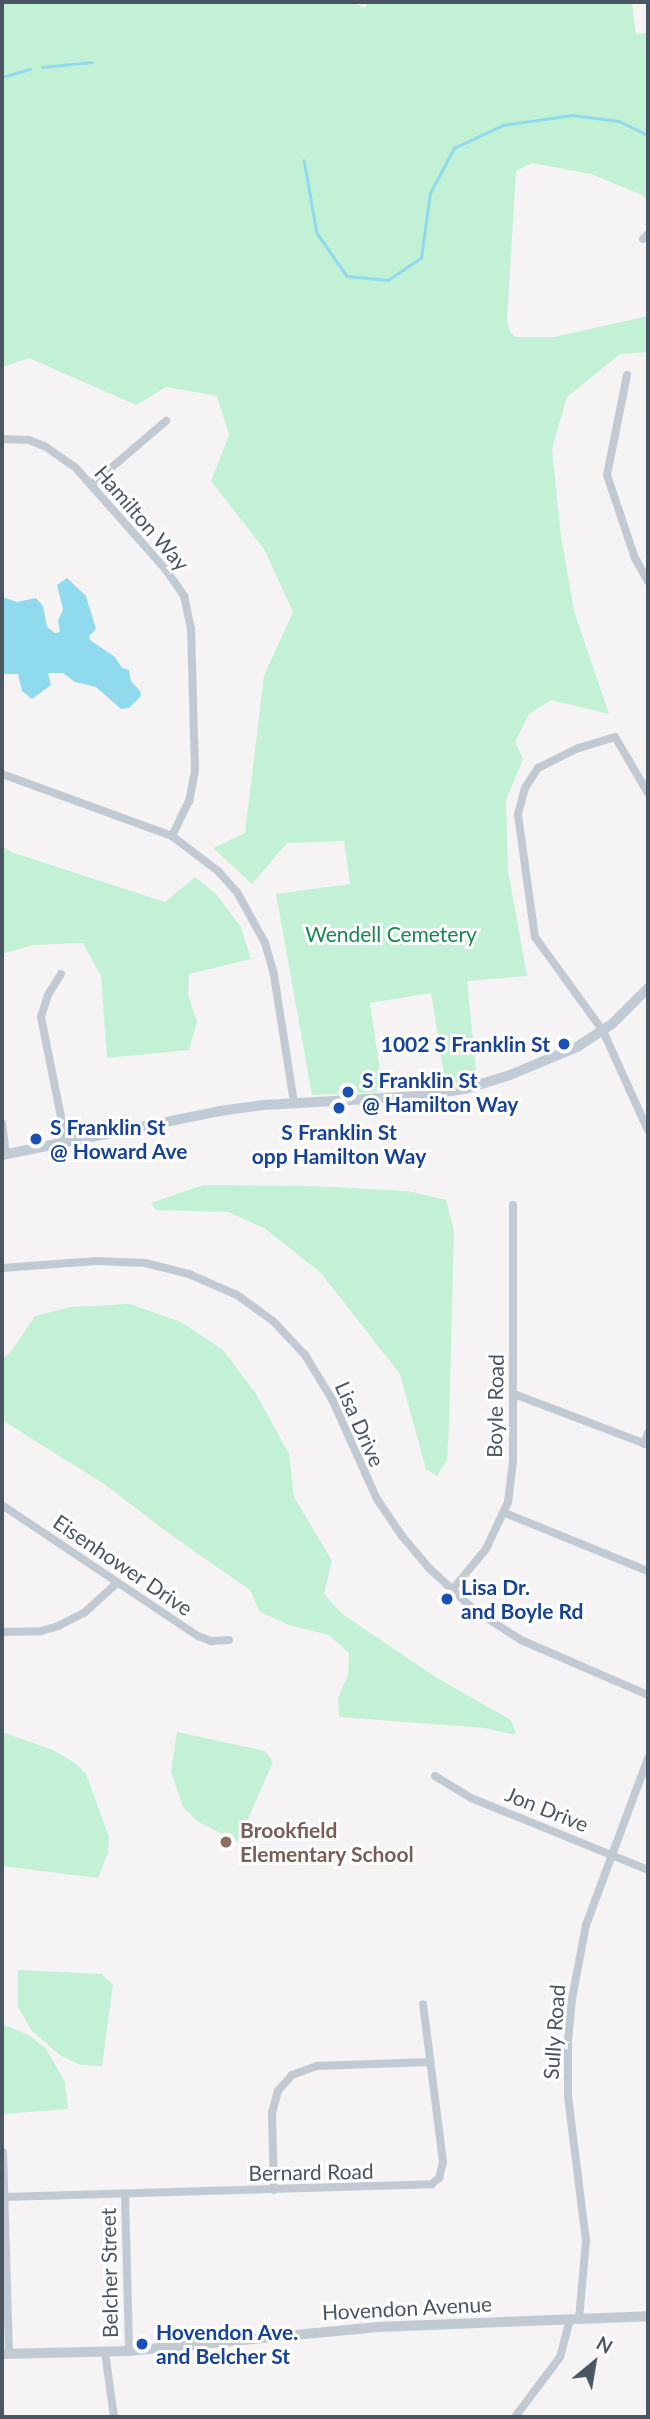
<!DOCTYPE html>
<html>
<head>
<meta charset="utf-8">
<style>
  body { margin:0 }
  #map { position:relative; width:650px; height:2419px; overflow:hidden; background:#f5f3f3; font-family:Lato,sans-serif }
  div>[style] { position:absolute }
  .green>* { inset:0; background:#c3f1d5 }
  .water>* { inset:0; background:#90daee }
  .stream>* { height:2.5px; margin:-1.25px; padding:0 1.25px; transform-origin:1.25px; border-radius:1.25px; background:#90daee }
  .minor>* { height:8px; margin:-4px; padding:0 4px; transform-origin:4px; border-radius:4px; background:#c1cad2 }
  .tertiary>* { height:10px; margin:-5px; padding:0 5px; transform-origin:5px; border-radius:5px; background:#c1cad2 }
  .secondary>* { height:10px; margin:-5px; padding:0 5px; transform-origin:5px; border-radius:5px; background:#c1cbd6 }
  .dots>* { width:19px; height:19px; translate:-50% -50%; box-sizing:border-box; border:4px solid #fff; border-radius:50% }
  span { translate:-50% -50%; white-space:nowrap; text-align:center; line-height:1.15; -webkit-text-stroke:6px #fff; paint-order:stroke }
  .street-label { font-size:21px; color:#4a5661 }
  .park-label { font-size:21px; color:#17864f }
  .transit-label { font-size:21px; color:#164399; font-weight:700 }
  .right { translate:-100% -50%; text-align:right }
  .left { translate:0 -50%; text-align:left }
  .education-label { font-size:21px; color:#785e54; font-weight:700 }
  .frame { position:absolute; inset:0; border:4px solid #4a5661; pointer-events:none }
  .north { position:absolute; left:559px; top:2328px; width:70px; height:70px; -webkit-text-stroke:5px #fff; paint-order:stroke; rotate:30deg; font-size:19px; font-weight:700; line-height:28px; text-align:center; color:#4a5661 }
  .north::after { content:''; display:block; margin:auto; width:24px; height:32px; background:#4a5661; clip-path:polygon(50% 0,100% 100%,50% 72%,0 100%) }
</style>
</head>
<body>
<div id="map">
  <div class="green">
    <div style="clip-path:polygon(2px 2px,352px 2px,365px 8px,368px 2px,632px 2px,636px 34px,648px 33px,648px 201px,642px 195px,591px 174px,532px 163px,516px 171px,507px 321px,510px 332px,516px 337px,554px 337px,648px 316px,648px 352px,620px 354px,567px 397px,552px 449px,561px 536px,574px 611px,609px 714px,551px 700px,529px 714px,515px 742px,523px 759px,506px 800px,508px 870px,527px 976px,467px 981px,477px 1079px,446px 1086px,431px 993px,370px 1003px,383px 1092px,312px 1095px,276px 894px,350px 884px,344px 841px,287px 843px,252px 884px,213px 848px,245px 833px,264px 676px,293px 612px,264px 549px,211px 481px,229px 435px,217px 396px,166px 387px,136px 405px,29px 358px,2px 367px)"></div>
    <div style="clip-path:polygon(2px 846px,11px 852px,165px 902px,195px 877px,215px 893px,241px 927px,251px 959px,189px 974px,188px 994px,197px 1022px,189px 1050px,107px 1058px,101px 976px,83px 943px,33px 945px,2px 954px)"></div>
    <div style="clip-path:polygon(203px 1185px,312px 1186px,408px 1191px,446px 1200px,454px 1230px,449px 1423px,447px 1460px,437px 1476px,426px 1469px,400px 1374px,320px 1272px,264px 1228px,228px 1212px,156px 1210px,151px 1203px)"></div>
    <div style="clip-path:polygon(130px 1304px,181px 1322px,223px 1350px,256px 1394px,289px 1454px,294px 1497px,332px 1561px,324px 1594px,342px 1614px,437px 1678px,511px 1720px,516px 1735px,485px 1728px,339px 1717px,338px 1698px,348px 1675px,349px 1653px,329px 1635px,289px 1625px,260px 1612px,250px 1590px,171px 1535px,104px 1484px,2px 1420px,2px 1358px,10px 1353px,35px 1316px,71px 1307px)"></div>
    <div style="clip-path:polygon(2px 1732px,53px 1750px,75px 1763px,86px 1774px,109px 1837px,108px 1853px,98px 1878px,2px 1866px)"></div>
    <div style="clip-path:polygon(177px 1732px,265px 1751px,273px 1762px,238px 1842px,197px 1821px,183px 1807px,171px 1772px)"></div>
    <div style="clip-path:polygon(18px 1970px,102px 1974px,113px 1985px,102px 2066px,80px 2065px,61px 2056px,32px 2031px,18px 2007px)"></div>
    <div style="clip-path:polygon(2px 2024px,29px 2035px,46px 2049px,65px 2082px,68px 2109px,2px 2114px)"></div>
  </div>
  <div class="water">
    <div style="clip-path:polygon(67px 578px,86px 596px,96px 629px,89px 636px,90px 640px,115px 657px,122px 668px,129px 670px,131px 681px,140px 691px,141px 696px,129px 708px,121px 709px,96px 687px,75px 682px,63px 673px,48px 673px,51px 685px,32px 699px,22px 691px,18px 674px,2px 674px,2px 597px,17px 602px,36px 598px,43px 606px,47px 627px,55px 633px,60px 632px,58px 621px,63px 609px,57px 585px)"></div>
  </div>
  <div class="stream">
    <div style="left:42px;top:67px;width:50px;rotate:-5.7deg"></div>
    <div style="left:2px;top:77px;width:29px;rotate:-16deg"></div>
    <div style="left:304px;top:160px;width:74px;rotate:79.9deg"></div>
    <div style="left:317px;top:233px;width:52px;rotate:55.1deg"></div>
    <div style="left:347px;top:276px;width:41px;rotate:5.6deg"></div>
    <div style="left:388px;top:280px;width:40px;rotate:-34deg"></div>
    <div style="left:421px;top:258px;width:66px;rotate:-82.1deg"></div>
    <div style="left:430px;top:193px;width:51px;rotate:-61.9deg"></div>
    <div style="left:454px;top:148px;width:54px;rotate:-25.1deg"></div>
    <div style="left:503px;top:125px;width:70px;rotate:-8.2deg"></div>
    <div style="left:572px;top:115px;width:47px;rotate:7.3deg"></div>
    <div style="left:619px;top:121px;width:32px;rotate:26deg"></div>
  </div>
  <div class="minor">
    <div style="left:643px;top:239px;width:7px;rotate:-45deg"></div>
    <div style="left:627px;top:375px;width:102px;rotate:101.3deg"></div>
    <div style="left:607px;top:475px;width:88px;rotate:71.4deg"></div>
    <div style="left:635px;top:558px;width:26px;rotate:61deg"></div>
    <div style="left:2px;top:439px;width:27px;rotate:2deg"></div>
    <div style="left:29px;top:440px;width:18px;rotate:22deg"></div>
    <div style="left:46px;top:447px;width:35px;rotate:35deg"></div>
    <div style="left:75px;top:467px;width:137px;rotate:48.5deg"></div>
    <div style="left:166px;top:570px;width:32px;rotate:55deg"></div>
    <div style="left:184px;top:596px;width:33px;rotate:78deg"></div>
    <div style="left:191px;top:628px;width:143px;rotate:88.4deg"></div>
    <div style="left:195px;top:771px;width:31px;rotate:101deg"></div>
    <div style="left:189px;top:801px;width:39px;rotate:116deg"></div>
    <div style="left:172px;top:836px;width:58px;rotate:37.3deg"></div>
    <div style="left:218px;top:871px;width:28px;rotate:48deg"></div>
    <div style="left:237px;top:892px;width:58px;rotate:61.2deg"></div>
    <div style="left:265px;top:943px;width:33px;rotate:74deg"></div>
    <div style="left:274px;top:975px;width:130px;rotate:81.1deg"></div>
    <div style="left:91px;top:485px;width:99px;rotate:-40.5deg"></div>
    <div style="left:2px;top:774px;width:181px;rotate:20deg"></div>
    <div style="left:648px;top:793px;width:65px;rotate:-120.5deg"></div>
    <div style="left:615px;top:737px;width:39px;rotate:163deg"></div>
    <div style="left:578px;top:748px;width:45px;rotate:153.4deg"></div>
    <div style="left:538px;top:768px;width:24px;rotate:123deg"></div>
    <div style="left:525px;top:788px;width:28px;rotate:105deg"></div>
    <div style="left:518px;top:815px;width:123px;rotate:82.1deg"></div>
    <div style="left:535px;top:937px;width:116px;rotate:54.1deg"></div>
    <div style="left:603px;top:1031px;width:109px;rotate:65.6deg"></div>
    <div style="left:61px;top:974px;width:25px;rotate:122deg"></div>
    <div style="left:48px;top:995px;width:23px;rotate:108deg"></div>
    <div style="left:41px;top:1017px;width:127px;rotate:78.7deg"></div>
    <div style="left:2px;top:1123px;width:31px;rotate:83deg"></div>
    <div style="left:2px;top:1268px;width:95px;rotate:-4.2deg"></div>
    <div style="left:97px;top:1261px;width:48px;rotate:2.4deg"></div>
    <div style="left:145px;top:1263px;width:45px;rotate:14deg"></div>
    <div style="left:189px;top:1274px;width:52px;rotate:23.6deg"></div>
    <div style="left:237px;top:1295px;width:44px;rotate:35.8deg"></div>
    <div style="left:273px;top:1321px;width:47px;rotate:46.7deg"></div>
    <div style="left:305px;top:1355px;width:52px;rotate:58.5deg"></div>
    <div style="left:332px;top:1399px;width:110px;rotate:65.8deg"></div>
    <div style="left:377px;top:1499px;width:45px;rotate:56deg"></div>
    <div style="left:402px;top:1536px;width:42px;rotate:49.8deg"></div>
    <div style="left:429px;top:1568px;width:60px;rotate:43deg"></div>
    <div style="left:473px;top:1609px;width:57px;rotate:32.9deg"></div>
    <div style="left:521px;top:1640px;width:138px;rotate:23.4deg"></div>
    <div style="left:514px;top:1394px;width:143px;rotate:20.8deg"></div>
    <div style="left:644px;top:1444px;width:12px;rotate:-70deg"></div>
    <div style="left:2px;top:1505px;width:236px;rotate:33.8deg"></div>
    <div style="left:198px;top:1636px;width:14px;rotate:21deg"></div>
    <div style="left:211px;top:1641px;width:18px;rotate:-3deg"></div>
    <div style="left:505px;top:1513px;width:154px;rotate:22.1deg"></div>
    <div style="left:452px;top:1590px;width:53px;rotate:-50.3deg"></div>
    <div style="left:486px;top:1549px;width:52px;rotate:-64.9deg"></div>
    <div style="left:508px;top:1502px;width:41px;rotate:-83deg"></div>
    <div style="left:513px;top:1461px;width:256px;rotate:-90deg"></div>
    <div style="left:2px;top:1632px;width:39px;rotate:-1deg"></div>
    <div style="left:41px;top:1631px;width:18px;rotate:-16deg"></div>
    <div style="left:58px;top:1626px;width:29px;rotate:-27deg"></div>
    <div style="left:84px;top:1613px;width:45px;rotate:-42.3deg"></div>
    <div style="left:435px;top:1776px;width:42px;rotate:31.4deg"></div>
    <div style="left:471px;top:1798px;width:191px;rotate:22.1deg"></div>
    <div style="left:3px;top:2152px;width:202px;rotate:88.3deg"></div>
    <div style="left:274px;top:2190px;width:77px;rotate:-91.5deg"></div>
    <div style="left:272px;top:2113px;width:23px;rotate:-75deg"></div>
    <div style="left:278px;top:2091px;width:21px;rotate:-49deg"></div>
    <div style="left:292px;top:2075px;width:27px;rotate:-20deg"></div>
    <div style="left:317px;top:2066px;width:113px;rotate:-2deg"></div>
    <div style="left:125px;top:2195px;width:156px;rotate:88.5deg"></div>
    <div style="left:5px;top:2197px;width:427px;rotate:-1.7deg"></div>
    <div style="left:432px;top:2184px;width:9px;rotate:-41deg"></div>
    <div style="left:439px;top:2178px;width:16px;rotate:-76deg"></div>
    <div style="left:443px;top:2162px;width:159px;rotate:-97.2deg"></div>
    <div style="left:579px;top:2319px;width:78px;rotate:-84.9deg"></div>
    <div style="left:586px;top:2241px;width:145px;rotate:-97.1deg"></div>
    <div style="left:568px;top:2097px;width:56px;rotate:-90deg"></div>
    <div style="left:568px;top:2041px;width:42px;rotate:-84.6deg"></div>
    <div style="left:572px;top:1999px;width:75px;rotate:-79.3deg"></div>
    <div style="left:586px;top:1925px;width:178px;rotate:-69.6deg"></div>
    <div style="left:105px;top:2352px;width:66px;rotate:82.1deg"></div>
    <div style="left:515px;top:2417px;width:75px;rotate:-53.1deg"></div>
    <div style="left:560px;top:2357px;width:39px;rotate:-75deg"></div>
  </div>
  <div class="tertiary">
    <div style="left:2px;top:2354px;width:127px;rotate:-1.4deg"></div>
    <div style="left:129px;top:2351px;width:250px;rotate:-5.5deg"></div>
    <div style="left:378px;top:2327px;width:270px;rotate:-2.3deg"></div>
  </div>
  <div class="secondary">
    <div style="left:2px;top:1155px;width:222px;rotate:-11.4deg"></div>
    <div style="left:220px;top:1111px;width:44px;rotate:-7.8deg"></div>
    <div style="left:264px;top:1105px;width:155px;rotate:-3.3deg"></div>
    <div style="left:419px;top:1096px;width:47px;rotate:-8.7deg"></div>
    <div style="left:465px;top:1089px;width:47px;rotate:-17.3deg"></div>
    <div style="left:510px;top:1075px;width:73px;rotate:-22.7deg"></div>
    <div style="left:577px;top:1047px;width:42px;rotate:-33.3deg"></div>
    <div style="left:612px;top:1024px;width:51px;rotate:-45deg"></div>
  </div>
  <div class="dots">
    <div style="left:564px;top:1044px;background:#1a4fb4"></div>
    <div style="left:348px;top:1092px;background:#1a4fb4"></div>
    <div style="left:339px;top:1108px;background:#1a4fb4"></div>
    <div style="left:36px;top:1139px;background:#1a4fb4"></div>
    <div style="left:447px;top:1599px;background:#1a4fb4"></div>
    <div style="left:226px;top:1842px;background:#8d6e63"></div>
    <div style="left:142px;top:2344px;background:#1a4fb4"></div>
  </div>
  <div class="street-label">
    <span style="left:142px;top:518px;rotate:49deg">Hamilton Way</span>
    <span style="left:495px;top:1406px;rotate:-89deg">Boyle Road</span>
    <span style="left:360px;top:1424px;rotate:66deg">Lisa Drive</span>
    <span style="left:123px;top:1565px;rotate:34deg">Eisenhower Drive</span>
    <span style="left:547px;top:1809px;rotate:22deg">Jon Drive</span>
    <span style="left:554px;top:2032px;rotate:-86deg">Sully Road</span>
    <span style="left:311px;top:2172px;rotate:-1deg">Bernard Road</span>
    <span style="left:109px;top:2273px;rotate:-91deg">Belcher Street</span>
    <span style="left:407px;top:2308px;rotate:-3deg">Hovendon Avenue</span>
  </div>
  <div class="park-label">
    <span style="left:391px;top:934px">Wendell Cemetery</span>
  </div>
  <div class="transit-label">
    <span class="right" style="left:550px;top:1044px">1002 S Franklin St</span>
    <span class="left" style="left:362px;top:1092px">S Franklin St<br>@ Hamilton Way</span>
    <span class="left" style="left:50px;top:1139px">S Franklin St<br>@ Howard Ave</span>
    <span style="left:339px;top:1144px">S Franklin St<br>opp Hamilton Way</span>
    <span class="left" style="left:461px;top:1599px">Lisa Dr.<br>and Boyle Rd</span>
    <span class="left" style="left:156px;top:2344px">Hovendon Ave.<br>and Belcher St</span>
  </div>
  <div class="education-label">
    <span class="left" style="left:240px;top:1842px">Brookfield<br>Elementary School</span>
  </div>
  <div class="frame"></div>
  <div class="north">N</div>
</div>
</body>
</html>
